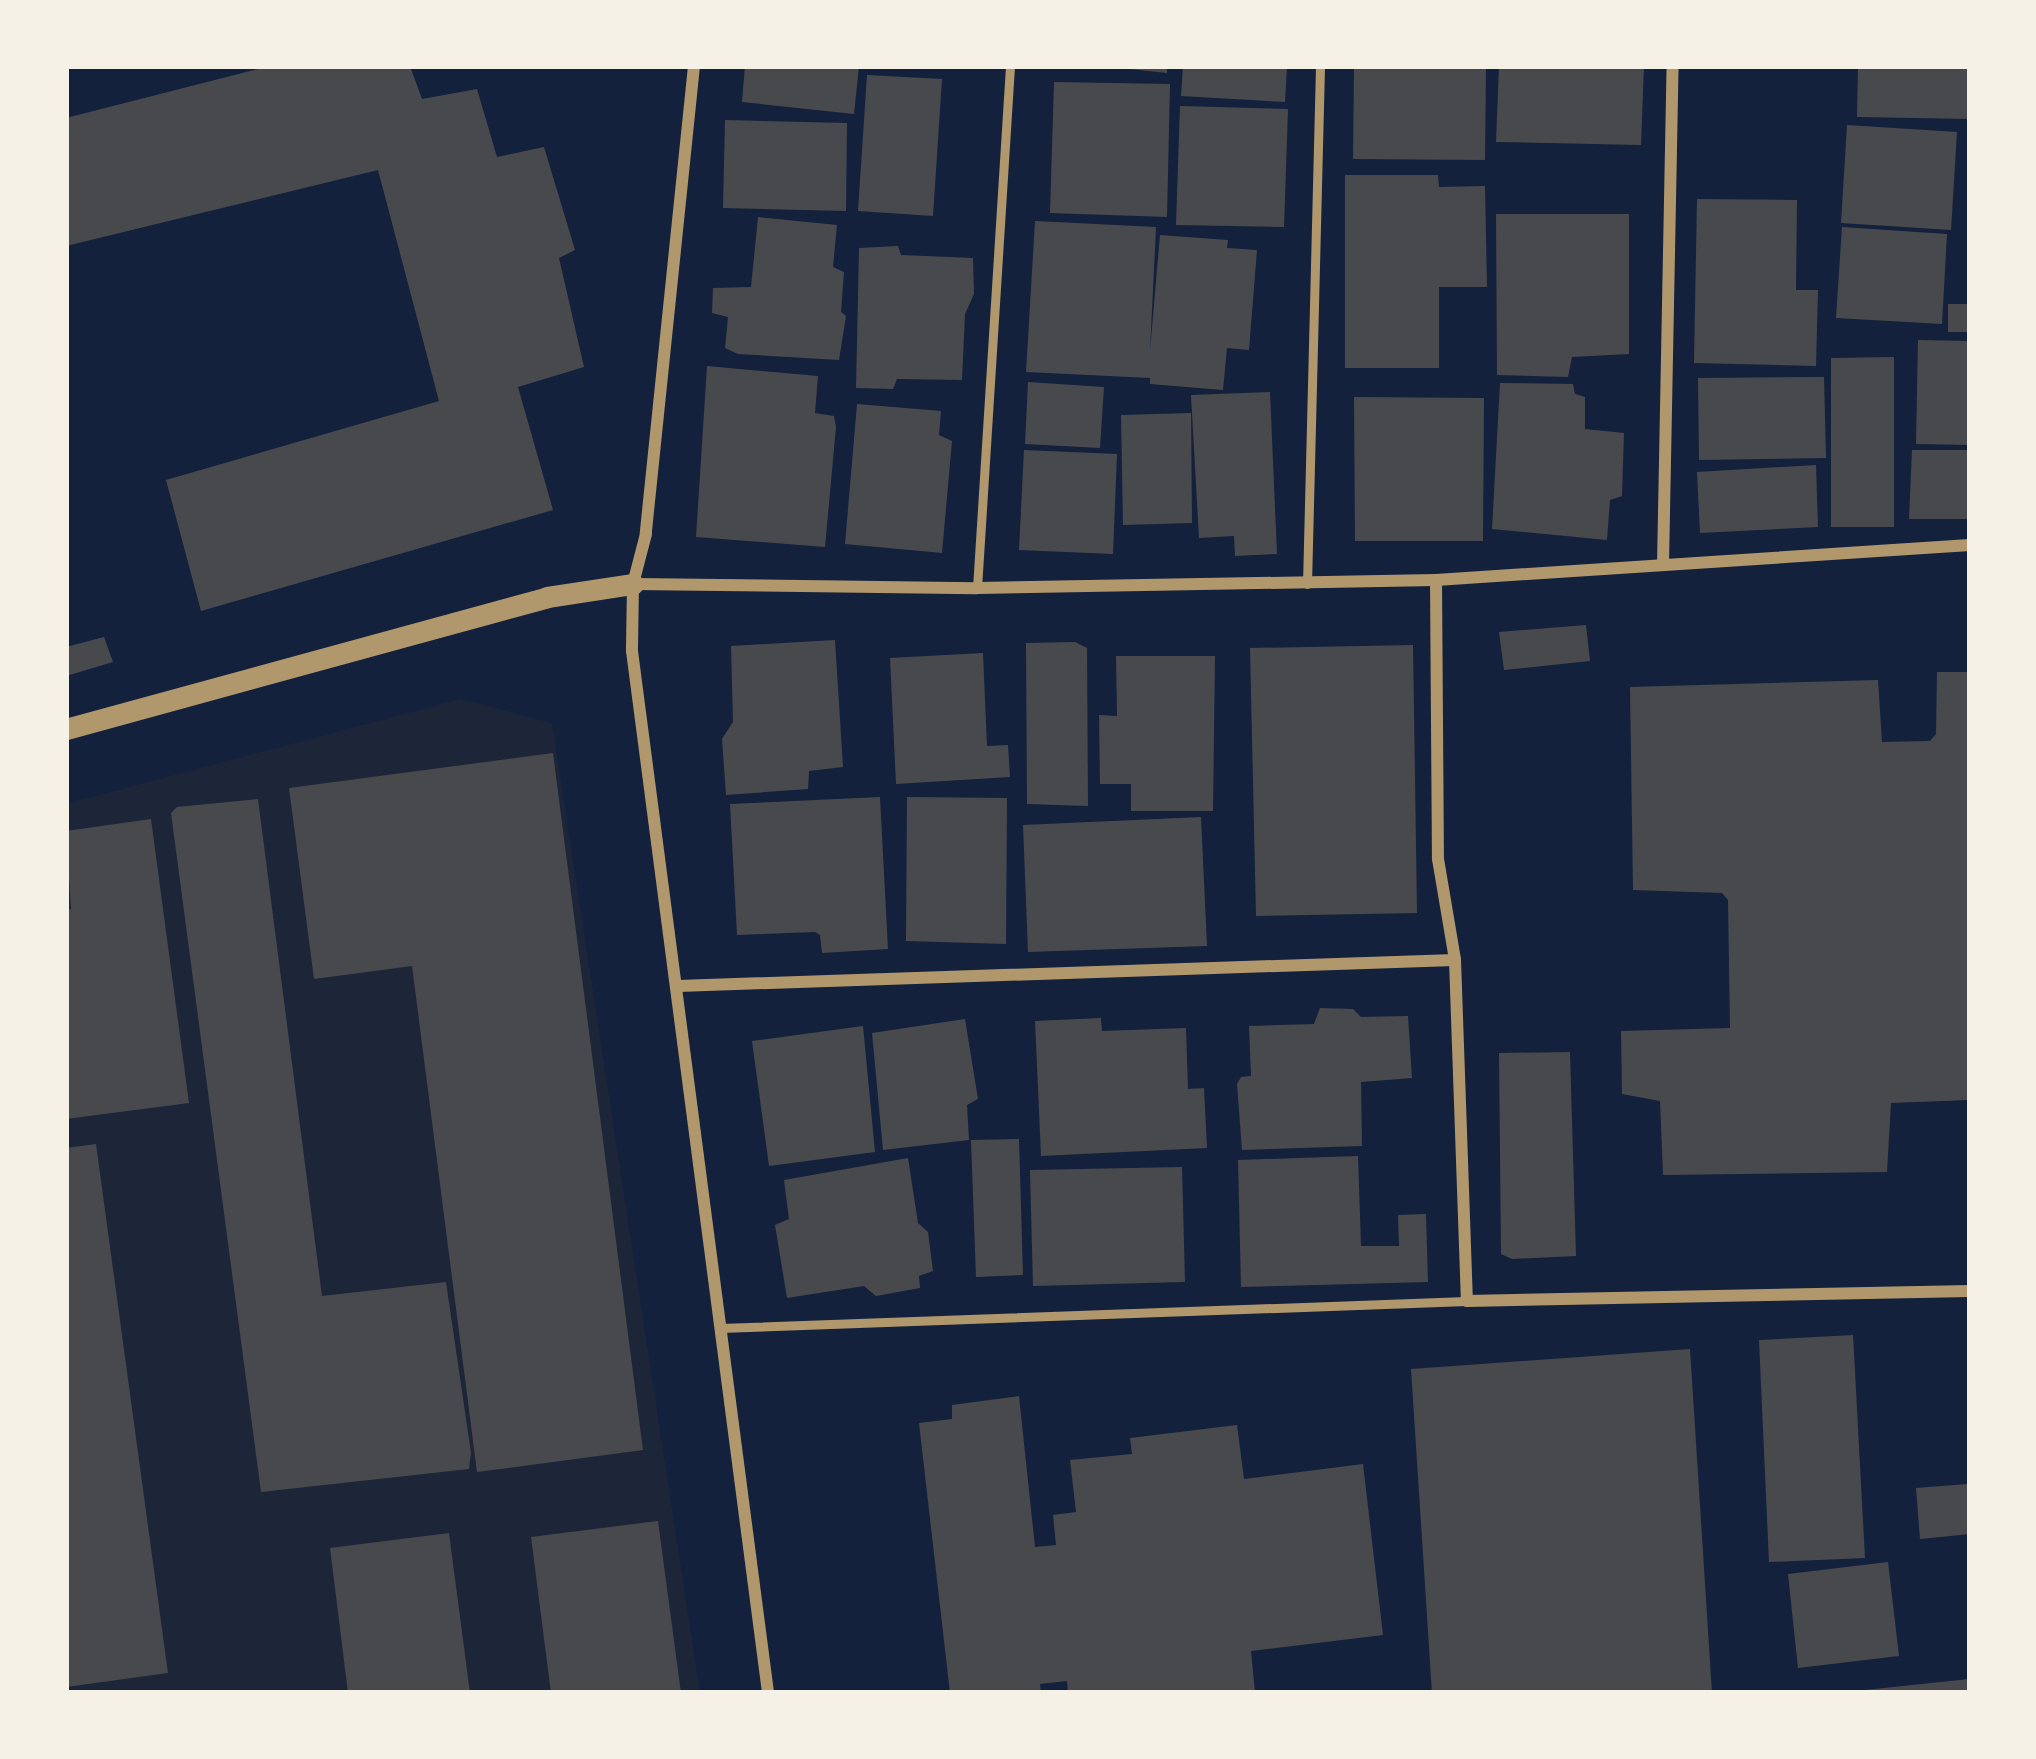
<!DOCTYPE html>
<html>
<head>
<meta charset="utf-8">
<style>
  body { margin:0 }
  #map { position:relative; width:2036px; height:1759px; overflow:hidden; background:#14213d; font-family:Montserrat,sans-serif }
  div>[style] { position:absolute }
  .green>* { inset:0; background:#1d2539 }
  .building>* { inset:0; background:#48494c }
  .service>* { height:9px; margin:-4.5px; padding:0 4.5px; transform-origin:4.5px; border-radius:4.5px; background:#b1986c }
  .minor>* { height:12px; margin:-6px; padding:0 6px; transform-origin:6px; border-radius:6px; background:#b1986c }
  .tertiary>* { height:21px; margin:-10.5px; padding:0 10.5px; transform-origin:10.5px; border-radius:10.5px; background:#b1986c }
  span { translate:-50% -50%; white-space:nowrap; text-align:center; line-height:1.15; -webkit-text-stroke:9px #f6f1e7; paint-order:stroke }
  .frame { position:absolute; inset:0; border:69px solid #f6f1e7; pointer-events:none }
</style>
</head>
<body>
<div id="map">
  <div class="green">
    <div style="clip-path:polygon(461px 699px,552px 723px,700px 1693px,66px 1693px,66px 804px)"></div>
  </div>
  <div class="building">
    <div style="clip-path:polygon(270px 66px,410px 66px,422px 99px,477px 89px,497px 157px,544px 147px,575px 250px,559px 258px,584px 367px,518px 387px,553px 510px,201px 611px,166px 480px,439px 401px,378px 170px,66px 246px,66px 118px)"></div>
    <div style="clip-path:polygon(745px 66px,859px 66px,854px 114px,742px 102px)"></div>
    <div style="clip-path:polygon(1102px 66px,1167px 66px,1167px 73px)"></div>
    <div style="clip-path:polygon(1183px 66px,1287px 66px,1285px 102px,1181px 96px)"></div>
    <div style="clip-path:polygon(1354px 66px,1486px 66px,1485px 160px,1353px 159px)"></div>
    <div style="clip-path:polygon(1499px 66px,1644px 66px,1641px 145px,1496px 142px)"></div>
    <div style="clip-path:polygon(1858px 66px,1970px 66px,1970px 119px,1857px 117px)"></div>
    <div style="clip-path:polygon(867px 75px,942px 79px,933px 216px,858px 211px)"></div>
    <div style="clip-path:polygon(1054px 82px,1170px 84px,1167px 217px,1050px 213px)"></div>
    <div style="clip-path:polygon(1180px 106px,1288px 109px,1284px 227px,1176px 225px)"></div>
    <div style="clip-path:polygon(725px 120px,847px 123px,846px 211px,723px 208px)"></div>
    <div style="clip-path:polygon(1847px 125px,1957px 132px,1951px 230px,1841px 223px)"></div>
    <div style="clip-path:polygon(1345px 175px,1438px 175px,1439px 187px,1485px 186px,1487px 287px,1439px 287px,1439px 368px,1345px 368px)"></div>
    <div style="clip-path:polygon(1697px 199px,1797px 200px,1796px 290px,1818px 290px,1816px 366px,1694px 363px)"></div>
    <div style="clip-path:polygon(1496px 214px,1629px 214px,1629px 354px,1572px 357px,1568px 377px,1497px 375px)"></div>
    <div style="clip-path:polygon(758px 217px,837px 225px,833px 267px,844px 272px,841px 312px,846px 316px,839px 360px,738px 354px,725px 348px,728px 317px,712px 313px,713px 288px,751px 287px)"></div>
    <div style="clip-path:polygon(1035px 221px,1156px 227px,1150px 351px,1160px 235px,1228px 240px,1227px 248px,1257px 250px,1249px 350px,1227px 348px,1223px 390px,1150px 384px,1150px 378px,1026px 372px)"></div>
    <div style="clip-path:polygon(1842px 227px,1947px 234px,1942px 324px,1836px 318px)"></div>
    <div style="clip-path:polygon(898px 246px,901px 255px,973px 258px,974px 294px,965px 314px,962px 380px,897px 379px,893px 389px,856px 388px,859px 248px)"></div>
    <div style="clip-path:polygon(1948px 304px,1970px 304px,1970px 332px,1948px 332px)"></div>
    <div style="clip-path:polygon(1918px 340px,1970px 341px,1970px 445px,1916px 444px)"></div>
    <div style="clip-path:polygon(1894px 357px,1894px 527px,1831px 527px,1831px 358px)"></div>
    <div style="clip-path:polygon(707px 366px,818px 376px,815px 413px,834px 416px,836px 427px,825px 547px,696px 537px)"></div>
    <div style="clip-path:polygon(1824px 377px,1826px 458px,1699px 460px,1698px 378px)"></div>
    <div style="clip-path:polygon(1028px 382px,1104px 387px,1100px 448px,1025px 444px)"></div>
    <div style="clip-path:polygon(1500px 383px,1573px 384px,1575px 394px,1585px 397px,1585px 429px,1624px 433px,1622px 496px,1610px 500px,1607px 540px,1492px 529px)"></div>
    <div style="clip-path:polygon(1270px 392px,1277px 554px,1235px 556px,1234px 536px,1199px 538px,1191px 395px)"></div>
    <div style="clip-path:polygon(1354px 397px,1484px 398px,1483px 541px,1355px 541px)"></div>
    <div style="clip-path:polygon(857px 404px,941px 411px,939px 435px,952px 441px,942px 553px,845px 544px)"></div>
    <div style="clip-path:polygon(1191px 413px,1192px 523px,1123px 525px,1121px 415px)"></div>
    <div style="clip-path:polygon(1024px 450px,1117px 454px,1113px 554px,1019px 550px)"></div>
    <div style="clip-path:polygon(1912px 450px,1970px 450px,1970px 519px,1909px 519px)"></div>
    <div style="clip-path:polygon(1816px 465px,1818px 527px,1700px 533px,1697px 472px)"></div>
    <div style="clip-path:polygon(1586px 625px,1590px 661px,1504px 670px,1499px 632px)"></div>
    <div style="clip-path:polygon(104px 637px,113px 662px,66px 676px,66px 647px)"></div>
    <div style="clip-path:polygon(835px 640px,843px 767px,809px 771px,808px 789px,726px 795px,722px 739px,733px 722px,731px 646px)"></div>
    <div style="clip-path:polygon(1075px 642px,1087px 648px,1088px 806px,1027px 804px,1026px 643px)"></div>
    <div style="clip-path:polygon(1413px 645px,1417px 913px,1256px 916px,1250px 648px)"></div>
    <div style="clip-path:polygon(983px 653px,987px 746px,1008px 745px,1010px 777px,896px 784px,890px 658px)"></div>
    <div style="clip-path:polygon(1116px 656px,1215px 656px,1213px 811px,1131px 811px,1131px 784px,1100px 784px,1099px 715px,1117px 716px)"></div>
    <div style="clip-path:polygon(1937px 672px,1970px 672px,1970px 1100px,1891px 1103px,1887px 1172px,1663px 1175px,1660px 1101px,1622px 1094px,1621px 1031px,1730px 1028px,1728px 900px,1722px 893px,1633px 890px,1630px 687px,1878px 680px,1882px 742px,1930px 741px,1936px 734px)"></div>
    <div style="clip-path:polygon(553px 753px,643px 1450px,477px 1472px,412px 966px,314px 979px,289px 788px)"></div>
    <div style="clip-path:polygon(880px 797px,888px 949px,822px 953px,820px 935px,815px 932px,737px 935px,730px 804px)"></div>
    <div style="clip-path:polygon(907px 797px,1007px 798px,1006px 944px,906px 941px)"></div>
    <div style="clip-path:polygon(258px 799px,322px 1296px,446px 1282px,471px 1453px,469px 1469px,261px 1492px,171px 813px,177px 807px)"></div>
    <div style="clip-path:polygon(1201px 817px,1207px 946px,1028px 952px,1023px 825px)"></div>
    <div style="clip-path:polygon(151px 819px,189px 1103px,66px 1119px,66px 910px,71px 909px,66px 831px)"></div>
    <div style="clip-path:polygon(1320px 1008px,1353px 1009px,1361px 1017px,1408px 1016px,1412px 1078px,1361px 1082px,1362px 1146px,1242px 1150px,1237px 1084px,1241px 1077px,1251px 1076px,1249px 1026px,1314px 1024px)"></div>
    <div style="clip-path:polygon(1101px 1018px,1102px 1031px,1186px 1028px,1188px 1089px,1204px 1088px,1207px 1148px,1041px 1156px,1035px 1021px)"></div>
    <div style="clip-path:polygon(965px 1019px,978px 1099px,967px 1105px,969px 1140px,883px 1150px,872px 1033px)"></div>
    <div style="clip-path:polygon(863px 1026px,875px 1152px,769px 1166px,752px 1041px)"></div>
    <div style="clip-path:polygon(1570px 1052px,1576px 1256px,1512px 1259px,1501px 1254px,1499px 1053px)"></div>
    <div style="clip-path:polygon(1019px 1139px,1023px 1275px,976px 1277px,971px 1140px)"></div>
    <div style="clip-path:polygon(96px 1144px,168px 1673px,66px 1687px,66px 1148px)"></div>
    <div style="clip-path:polygon(1358px 1156px,1361px 1246px,1399px 1246px,1398px 1215px,1426px 1214px,1428px 1282px,1241px 1287px,1238px 1160px)"></div>
    <div style="clip-path:polygon(908px 1158px,918px 1223px,928px 1232px,933px 1271px,919px 1276px,920px 1288px,876px 1296px,864px 1286px,787px 1298px,775px 1225px,789px 1219px,784px 1180px)"></div>
    <div style="clip-path:polygon(1182px 1167px,1185px 1282px,1033px 1286px,1030px 1170px)"></div>
    <div style="clip-path:polygon(1853px 1335px,1865px 1558px,1769px 1562px,1759px 1340px)"></div>
    <div style="clip-path:polygon(1690px 1349px,1712px 1693px,1432px 1693px,1411px 1369px)"></div>
    <div style="clip-path:polygon(1019px 1396px,1035px 1547px,1056px 1545px,1053px 1515px,1076px 1512px,1070px 1460px,1132px 1454px,1130px 1438px,1237px 1425px,1244px 1479px,1363px 1464px,1383px 1635px,1251px 1651px,1255px 1693px,1068px 1693px,1067px 1681px,1040px 1684px,1041px 1693px,950px 1693px,919px 1423px,952px 1419px,952px 1405px)"></div>
    <div style="clip-path:polygon(1967px 1484px,1970px 1534px,1920px 1539px,1916px 1488px)"></div>
    <div style="clip-path:polygon(658px 1521px,681px 1693px,551px 1693px,531px 1537px)"></div>
    <div style="clip-path:polygon(449px 1533px,470px 1693px,348px 1693px,330px 1548px)"></div>
    <div style="clip-path:polygon(1888px 1562px,1899px 1656px,1798px 1668px,1788px 1574px)"></div>
    <div style="clip-path:polygon(1969px 1679px,1970px 1693px,1866px 1693px,1865px 1690px)"></div>
  </div>
  <div class="service">
    <div style="left:1307px;top:584px;width:518px;rotate:-88.56deg"></div>
    <div style="left:977px;top:588px;width:523px;rotate:-86.38deg"></div>
    <div style="left:720px;top:1328px;width:747px;rotate:-2.07deg"></div>
  </div>
  <div class="minor">
    <div style="left:694px;top:66px;width:470px;rotate:95.9deg"></div>
    <div style="left:646px;top:534px;width:52px;rotate:104.6deg"></div>
    <div style="left:633px;top:584px;width:67px;rotate:90.9deg"></div>
    <div style="left:632px;top:651px;width:1051px;rotate:82.56deg"></div>
    <div style="left:1663px;top:565px;width:499px;rotate:-88.9deg"></div>
    <div style="left:1436px;top:580px;width:279px;rotate:89.6deg"></div>
    <div style="left:1438px;top:859px;width:102px;rotate:80.4deg"></div>
    <div style="left:633px;top:584px;width:344px;rotate:0.7deg"></div>
    <div style="left:977px;top:588px;width:459px;rotate:-1deg"></div>
    <div style="left:1436px;top:580px;width:535px;rotate:-3.75deg"></div>
    <div style="left:678px;top:986px;width:777px;rotate:-1.92deg"></div>
    <div style="left:1455px;top:960px;width:341px;rotate:88deg"></div>
    <div style="left:1467px;top:1301px;width:503px;rotate:-1.14deg"></div>
  </div>
  <div class="tertiary">
    <div style="left:66px;top:729px;width:499px;rotate:-15.3deg"></div>
    <div style="left:547px;top:597px;width:87px;rotate:-8.6deg"></div>
  </div>
  <div class="frame"></div>
</div>
</body>
</html>
